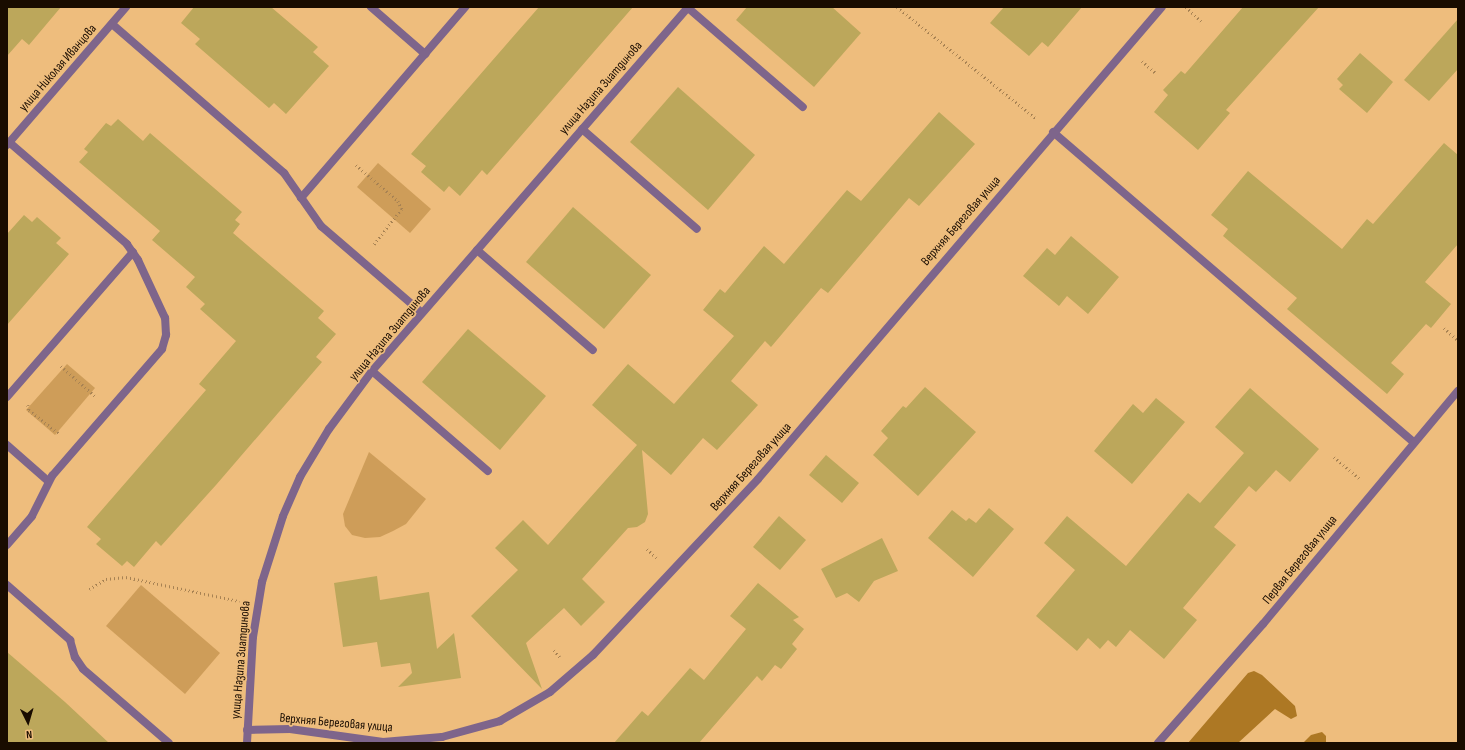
<!DOCTYPE html>
<html>
<head>
<meta charset="utf-8">
<style>
  body { margin:0 }
  #map { position:relative; width:1465px; height:750px; overflow:hidden; background:#eebd7d; font-family:"Sofia Sans Condensed",sans-serif }
  div>[style] { position:absolute }
  .green>* { inset:0; background:#ce9d59 }
  .forest>* { inset:0; background:#ad7824 }
  .building>* { inset:0; background:#bca75b }
  .path>* { height:2.5px; margin-top:-1.25px; transform-origin:0; background:repeating-linear-gradient(90deg,#a78253 0 1px,transparent 0 4px) }
  .lane>* { height:8px; margin:-4px; padding:0 4px; transform-origin:4px; border-radius:4px; background:#7e658b }
  .street>* { height:8px; margin:-4px; padding:0 4px; transform-origin:4px; border-radius:4px; background:#7e658b }
  span { translate:-50% -50%; white-space:nowrap; text-align:center; line-height:1.15; -webkit-text-stroke:3.5px #eebd7d; paint-order:stroke }
  .street-label { font-size:13px; color:#190c00 }
  .frame { position:absolute; inset:0; border:8px solid #190c00; pointer-events:none }
  .north { position:absolute; left:8px; top:702px; width:40px; height:40px; -webkit-text-stroke:3px #eebd7d; paint-order:stroke; rotate:175deg; font-size:11px; font-weight:700; line-height:16px; text-align:center; color:#190c00 }
  .north::after { content:''; display:block; margin:auto; width:14px; height:18px; background:#190c00; clip-path:polygon(50% 0,100% 100%,50% 72%,0 100%) }
</style>
</head>
<body>
<div id="map">
  <div class="green">
    <div style="clip-path:polygon(378px 163px,431px 209px,410px 233px,357px 187px)"></div>
    <div style="clip-path:polygon(67px 364px,95px 388px,55px 435px,26px 410px)"></div>
    <div style="clip-path:polygon(369px 452px,426px 499px,406px 524px,393px 531px,380px 537px,365px 538px,352px 535px,345px 526px,343px 514px)"></div>
    <div style="clip-path:polygon(141px 585px,220px 653px,185px 694px,106px 626px)"></div>
  </div>
  <div class="forest">
    <div style="clip-path:polygon(1254px 671px,1262px 675px,1295px 706px,1297px 716px,1291px 719px,1275px 709px,1238px 743px,1188px 743px,1248px 673px)"></div>
    <div style="clip-path:polygon(1322px 732px,1326px 736px,1326px 743px,1303px 743px,1311px 735px)"></div>
  </div>
  <div class="building">
    <div style="clip-path:polygon(7px 7px,61px 7px,29px 45px,22px 39px,7px 56px)"></div>
    <div style="clip-path:polygon(194px 7px,271px 7px,318px 47px,313px 52px,329px 66px,286px 114px,274px 103px,269px 108px,195px 44px,200px 39px,181px 23px)"></div>
    <div style="clip-path:polygon(539px 7px,633px 7px,487px 175px,482px 170px,460px 196px,449px 186px,444px 192px,421px 172px,426px 166px,411px 154px)"></div>
    <div style="clip-path:polygon(747px 7px,832px 7px,861px 33px,814px 87px,736px 20px)"></div>
    <div style="clip-path:polygon(1004px 7px,1082px 7px,1048px 47px,1042px 42px,1029px 56px,990px 23px)"></div>
    <div style="clip-path:polygon(1243px 7px,1319px 7px,1226px 110px,1230px 113px,1198px 150px,1154px 112px,1168px 95px,1163px 90px,1181px 71px,1185px 74px)"></div>
    <div style="clip-path:polygon(1458px 19px,1458px 69px,1429px 101px,1404px 80px)"></div>
    <div style="clip-path:polygon(1360px 53px,1393px 82px,1367px 113px,1339px 89px,1343px 85px,1337px 79px)"></div>
    <div style="clip-path:polygon(678px 87px,755px 155px,708px 210px,630px 142px)"></div>
    <div style="clip-path:polygon(939px 112px,975px 144px,919px 206px,909px 198px,828px 293px,821px 288px,771px 347px,765px 341px,731px 381px,758px 405px,717px 450px,703px 438px,671px 475px,642px 450px,648px 514px,645px 522px,637px 527px,628px 528px,582px 579px,605px 602px,581px 626px,564px 608px,526px 643px,542px 689px,471px 616px,518px 570px,495px 548px,523px 520px,548px 545px,637px 445px,592px 405px,628px 364px,674px 404px,734px 336px,703px 310px,720px 289px,725px 293px,764px 246px,784px 264px,847px 190px,861px 201px)"></div>
    <div style="clip-path:polygon(118px 119px,143px 141px,150px 133px,242px 212px,235px 220px,240px 224px,233px 233px,324px 311px,318px 318px,336px 334px,316px 357px,322px 362px,216px 485px,161px 546px,156px 541px,134px 567px,127px 561px,122px 566px,96px 544px,101px 539px,87px 527px,206px 390px,199px 384px,236px 341px,200px 309px,205px 304px,186px 287px,195px 277px,152px 240px,160px 231px,79px 162px,88px 152px,84px 149px,106px 123px,111px 126px)"></div>
    <div style="clip-path:polygon(1444px 143px,1458px 155px,1458px 244px,1425px 282px,1451px 304px,1431px 328px,1426px 324px,1391px 363px,1404px 374px,1387px 394px,1287px 309px,1297px 298px,1223px 236px,1228px 229px,1211px 215px,1248px 171px,1342px 249px,1367px 219px,1373px 224px)"></div>
    <div style="clip-path:polygon(573px 207px,651px 275px,604px 329px,526px 262px)"></div>
    <div style="clip-path:polygon(24px 215px,32px 222px,37px 217px,61px 238px,56px 243px,69px 254px,7px 325px,7px 234px)"></div>
    <div style="clip-path:polygon(1071px 236px,1119px 277px,1088px 314px,1067px 296px,1059px 306px,1023px 276px,1047px 248px,1055px 255px)"></div>
    <div style="clip-path:polygon(468px 329px,546px 396px,500px 450px,422px 382px)"></div>
    <div style="clip-path:polygon(925px 387px,976px 432px,918px 496px,873px 455px,888px 438px,881px 431px,903px 406px,906px 408px)"></div>
    <div style="clip-path:polygon(1250px 388px,1319px 449px,1290px 482px,1276px 470px,1256px 492px,1249px 486px,1214px 527px,1236px 545px,1183px 608px,1197px 620px,1164px 659px,1130px 630px,1116px 647px,1108px 640px,1100px 649px,1088px 638px,1077px 651px,1036px 616px,1075px 570px,1044px 543px,1067px 516px,1126px 566px,1188px 493px,1200px 503px,1244px 453px,1215px 427px)"></div>
    <div style="clip-path:polygon(1156px 398px,1185px 422px,1132px 484px,1094px 451px,1133px 404px,1143px 413px)"></div>
    <div style="clip-path:polygon(826px 455px,859px 483px,842px 503px,809px 475px)"></div>
    <div style="clip-path:polygon(989px 508px,1014px 529px,973px 577px,928px 538px,952px 510px,966px 521px,969px 518px,976px 523px)"></div>
    <div style="clip-path:polygon(779px 516px,806px 540px,780px 570px,753px 547px)"></div>
    <div style="clip-path:polygon(882px 538px,898px 571px,874px 581px,859px 602px,847px 593px,836px 598px,821px 569px)"></div>
    <div style="clip-path:polygon(377px 576px,380px 600px,429px 592px,437px 649px,454px 633px,461px 678px,398px 687px,412px 673px,410px 663px,381px 667px,377px 642px,343px 647px,334px 583px)"></div>
    <div style="clip-path:polygon(758px 583px,799px 617px,793px 620px,804px 629px,792px 644px,797px 649px,781px 669px,775px 665px,762px 681px,757px 676px,699px 743px,614px 743px,642px 711px,648px 716px,690px 668px,704px 680px,746px 629px,730px 616px)"></div>
    <div style="clip-path:polygon(7px 652px,65px 702px,109px 743px,7px 743px)"></div>
  </div>
  <div class="path">
    <div style="left:897px;top:7px;width:179px;rotate:38.7deg"></div>
    <div style="left:1186px;top:7px;width:21px;rotate:43deg"></div>
    <div style="left:1142px;top:61px;width:18px;rotate:41deg"></div>
    <div style="left:356px;top:165px;width:55px;rotate:40.6deg"></div>
    <div style="left:398px;top:201px;width:9px;rotate:63deg"></div>
    <div style="left:402px;top:209px;width:46px;rotate:127.9deg"></div>
    <div style="left:1444px;top:328px;width:18px;rotate:41deg"></div>
    <div style="left:61px;top:366px;width:45px;rotate:41.4deg"></div>
    <div style="left:28px;top:405px;width:5px;rotate:79deg"></div>
    <div style="left:29px;top:410px;width:39px;rotate:38deg"></div>
    <div style="left:1334px;top:457px;width:34px;rotate:40deg"></div>
    <div style="left:647px;top:549px;width:13px;rotate:42deg"></div>
    <div style="left:89px;top:589px;width:20px;rotate:-30deg"></div>
    <div style="left:106px;top:579px;width:20px;rotate:-6deg"></div>
    <div style="left:126px;top:577px;width:116px;rotate:12deg"></div>
    <div style="left:554px;top:650px;width:9px;rotate:49deg"></div>
  </div>
  <div class="lane">
    <div style="left:371px;top:7px;width:72px;rotate:41deg"></div>
    <div style="left:687px;top:7px;width:153px;rotate:40.8deg"></div>
    <div style="left:112px;top:24px;width:228px;rotate:40.9deg"></div>
    <div style="left:284px;top:173px;width:65px;rotate:55.1deg"></div>
    <div style="left:321px;top:226px;width:133px;rotate:40.7deg"></div>
    <div style="left:582px;top:129px;width:152px;rotate:41deg"></div>
    <div style="left:301px;top:198px;width:252px;rotate:-49.3deg"></div>
    <div style="left:477px;top:250px;width:153px;rotate:40.8deg"></div>
    <div style="left:372px;top:371px;width:153px;rotate:40.8deg"></div>
    <div style="left:7px;top:397px;width:192px;rotate:-49deg"></div>
    <div style="left:7px;top:445px;width:55px;rotate:41.3deg"></div>
    <div style="left:7px;top:545px;width:38px;rotate:-49deg"></div>
    <div style="left:32px;top:516px;width:45px;rotate:-63.4deg"></div>
    <div style="left:52px;top:476px;width:168px;rotate:-49.1deg"></div>
    <div style="left:162px;top:349px;width:15px;rotate:-74deg"></div>
    <div style="left:166px;top:335px;width:17px;rotate:-93deg"></div>
    <div style="left:165px;top:318px;width:64px;rotate:-115deg"></div>
    <div style="left:138px;top:260px;width:19px;rotate:-125deg"></div>
    <div style="left:127px;top:244px;width:156px;rotate:-139.2deg"></div>
    <div style="left:7px;top:585px;width:84px;rotate:41.1deg"></div>
    <div style="left:70px;top:640px;width:18px;rotate:74deg"></div>
    <div style="left:75px;top:657px;width:14px;rotate:56deg"></div>
    <div style="left:83px;top:669px;width:113px;rotate:40.7deg"></div>
  </div>
  <div class="street">
    <div style="left:1053px;top:132px;width:476px;rotate:40.7deg"></div>
    <div style="left:7px;top:145px;width:182px;rotate:-49.2deg"></div>
    <div style="left:247px;top:730px;width:43px;rotate:-1.3deg"></div>
    <div style="left:290px;top:729px;width:94px;rotate:8deg"></div>
    <div style="left:383px;top:742px;width:59px;rotate:-4.8deg"></div>
    <div style="left:442px;top:737px;width:60px;rotate:-15.4deg"></div>
    <div style="left:500px;top:721px;width:58px;rotate:-30.1deg"></div>
    <div style="left:550px;top:692px;width:57px;rotate:-40.7deg"></div>
    <div style="left:593px;top:655px;width:241px;rotate:-46.8deg"></div>
    <div style="left:758px;top:479px;width:621px;rotate:-49.44deg"></div>
    <div style="left:247px;top:743px;width:106px;rotate:-86.8deg"></div>
    <div style="left:253px;top:637px;width:56px;rotate:-80.7deg"></div>
    <div style="left:262px;top:582px;width:69px;rotate:-72.3deg"></div>
    <div style="left:283px;top:516px;width:43px;rotate:-66.4deg"></div>
    <div style="left:300px;top:477px;width:56px;rotate:-58.9deg"></div>
    <div style="left:329px;top:429px;width:72px;rotate:-53.4deg"></div>
    <div style="left:372px;top:371px;width:482px;rotate:-49deg"></div>
    <div style="left:1158px;top:743px;width:159px;rotate:-48.6deg"></div>
    <div style="left:1263px;top:624px;width:304px;rotate:-50.1deg"></div>
  </div>
  <div class="street-label">
    <span style="left:58px;top:68px;rotate:-49deg">улица Николая Иванцова</span>
    <span style="left:601px;top:88px;rotate:-49deg">улица Назипа Зиатдинова</span>
    <span style="left:961px;top:221px;rotate:-49deg">Верхняя Береговая улица</span>
    <span style="left:390px;top:334px;rotate:-50deg">улица Назипа Зиатдинова</span>
    <span style="left:751px;top:467px;rotate:-48deg">Верхняя Береговая улица</span>
    <span style="left:1300px;top:560px;rotate:-51deg">Первая Береговая улица</span>
    <span style="left:241px;top:660px;rotate:-85deg">улица Назипа Зиатдинова</span>
    <span style="left:336px;top:723px;rotate:5deg">Верхняя Береговая улица</span>
  </div>
  <div class="frame"></div>
  <div class="north">N</div>
</div>
</body>
</html>
